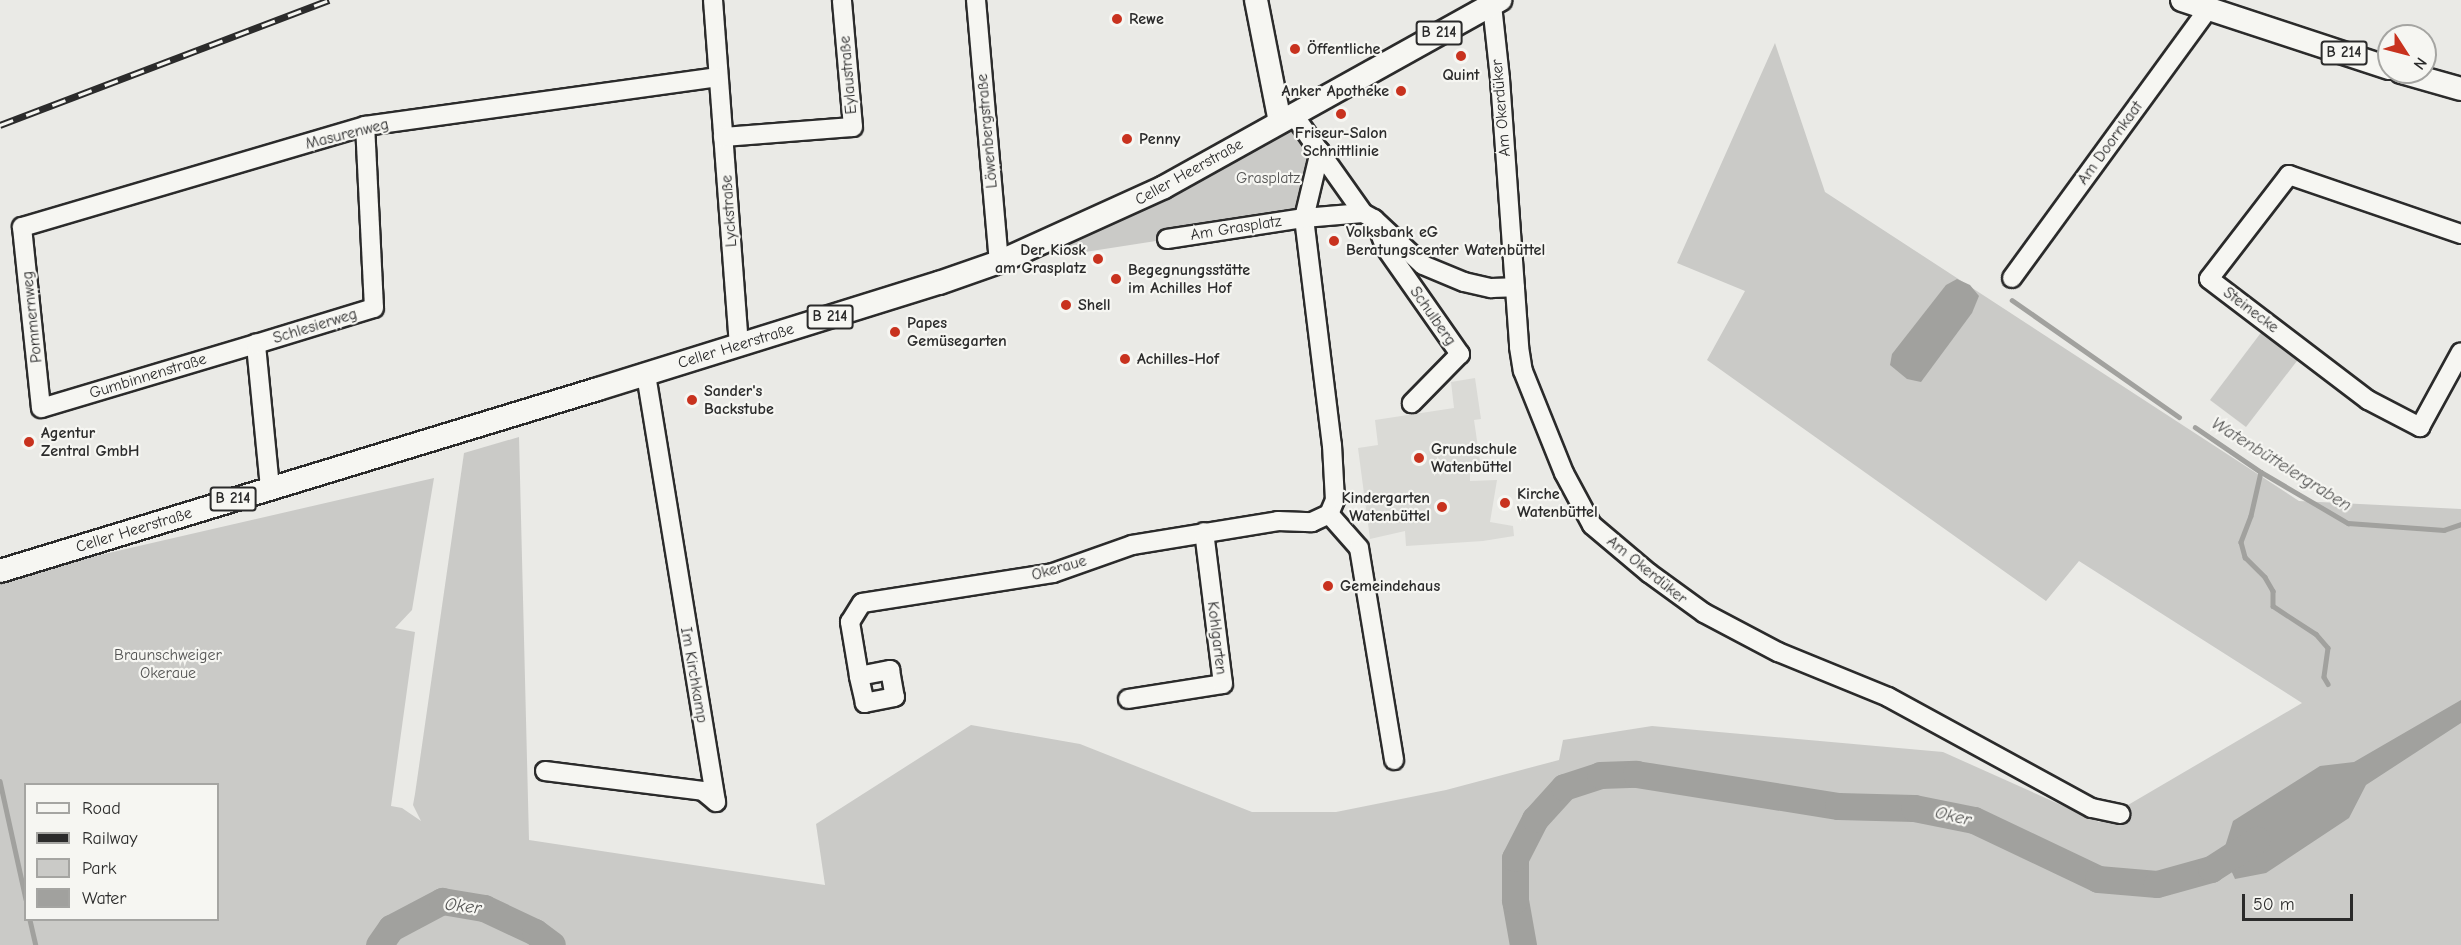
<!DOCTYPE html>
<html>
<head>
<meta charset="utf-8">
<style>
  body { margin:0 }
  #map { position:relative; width:2461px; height:945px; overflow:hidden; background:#eaeae6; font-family:"Comic Neue",sans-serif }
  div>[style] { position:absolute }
  .built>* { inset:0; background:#dadad6 }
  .green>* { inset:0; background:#cacac7 }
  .water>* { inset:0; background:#a1a19e }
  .stream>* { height:4.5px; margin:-2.25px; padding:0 2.25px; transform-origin:2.25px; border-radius:2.25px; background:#a1a19e }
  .river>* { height:27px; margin:-13.5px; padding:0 13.5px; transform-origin:13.5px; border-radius:13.5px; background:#a1a19e }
  .roads { filter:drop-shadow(2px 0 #2b2b2b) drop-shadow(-2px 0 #2b2b2b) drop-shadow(0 2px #2b2b2b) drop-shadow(0 -2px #2b2b2b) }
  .minor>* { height:18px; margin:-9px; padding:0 9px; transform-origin:9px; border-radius:9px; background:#f6f6f2 }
  .major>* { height:22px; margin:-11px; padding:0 11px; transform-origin:11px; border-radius:11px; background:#f6f6f2 }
  .rail>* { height:7px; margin-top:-3.5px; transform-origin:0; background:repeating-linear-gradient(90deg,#f6f6f2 0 14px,#2b2b2b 0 28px); box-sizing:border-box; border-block:2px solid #2b2b2b }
  .dots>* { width:16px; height:16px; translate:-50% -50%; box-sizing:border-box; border:3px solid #f6f6f2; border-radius:50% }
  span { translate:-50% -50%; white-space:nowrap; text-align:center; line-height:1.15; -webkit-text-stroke:4.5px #f6f6f2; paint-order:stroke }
  .shield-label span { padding:2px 4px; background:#f6f6f2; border:2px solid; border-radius:4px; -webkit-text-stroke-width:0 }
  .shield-label { font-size:15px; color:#2b2b2b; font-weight:700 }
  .poi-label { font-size:16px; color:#2b2b2b; font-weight:700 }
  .left { translate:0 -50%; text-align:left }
  .right { translate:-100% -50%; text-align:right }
  .street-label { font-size:16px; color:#2b2b2b }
  .park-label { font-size:16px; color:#535352 }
  .water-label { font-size:18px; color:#545453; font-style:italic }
  .legend { position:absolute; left:24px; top:783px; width:195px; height:138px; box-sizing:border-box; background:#f6f6f2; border:2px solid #a5a5a2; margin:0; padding:8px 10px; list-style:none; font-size:18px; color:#2b2b2b }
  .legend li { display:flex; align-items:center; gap:12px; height:30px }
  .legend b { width:30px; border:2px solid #a5a5a2 }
  .north { position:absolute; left:2377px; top:24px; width:60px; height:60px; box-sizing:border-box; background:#f6f6f2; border:2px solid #a5a5a2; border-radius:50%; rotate:126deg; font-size:16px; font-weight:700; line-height:24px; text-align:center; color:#2b2b2b }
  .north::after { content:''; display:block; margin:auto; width:21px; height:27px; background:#c8321e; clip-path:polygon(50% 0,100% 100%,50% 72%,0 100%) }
  .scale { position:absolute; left:2242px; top:894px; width:111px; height:27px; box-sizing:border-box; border:3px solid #2b2b2b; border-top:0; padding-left:8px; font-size:18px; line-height:21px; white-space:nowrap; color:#2b2b2b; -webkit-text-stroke:4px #f6f6f2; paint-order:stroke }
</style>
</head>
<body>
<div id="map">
  <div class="built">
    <div style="clip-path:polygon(1475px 378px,1481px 419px,1474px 420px,1481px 468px,1470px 470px,1470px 481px,1497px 480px,1490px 522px,1513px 526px,1514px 536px,1483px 541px,1406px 546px,1405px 531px,1370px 539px,1358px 448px,1378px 445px,1375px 420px,1454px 408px,1451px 382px)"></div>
  </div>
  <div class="green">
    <div style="clip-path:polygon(evenodd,1775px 43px,1825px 192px,2299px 501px,2461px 509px,2461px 945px,0 945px,0 578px,434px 478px,412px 610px,395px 628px,415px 632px,391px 806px,402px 808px,421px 821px,413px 805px,415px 794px,464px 453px,519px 437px,529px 840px,825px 885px,816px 824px,971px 725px,1080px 744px,1252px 812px,1336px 812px,1446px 790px,1559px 760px,1563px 740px,1652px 726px,1943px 752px,2099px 822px,2302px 703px,2079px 561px,2046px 601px,1707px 360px,1745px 291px,1677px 263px,1775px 43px,26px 784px,218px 784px,218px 920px,26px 920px,26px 784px)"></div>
    <div style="clip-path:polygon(1293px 114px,1320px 151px,1304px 218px,1085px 252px,1029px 249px)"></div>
    <div style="clip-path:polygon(2263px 330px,2300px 357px,2246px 427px,2210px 400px)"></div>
  </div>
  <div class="water">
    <div style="clip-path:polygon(1957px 279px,1970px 285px,1979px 296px,1972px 313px,1921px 382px,1907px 379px,1890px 365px,1892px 354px,1946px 285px)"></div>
    <div style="clip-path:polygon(2461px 700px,2461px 723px,2366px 785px,2349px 818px,2266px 873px,2235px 879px,2223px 853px,2233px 821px,2320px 766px,2354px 762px)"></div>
  </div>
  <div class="stream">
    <div style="left:2012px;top:300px;width:204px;rotate:35deg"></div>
    <div style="left:2195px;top:427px;width:80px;rotate:34.3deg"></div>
    <div style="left:2261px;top:472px;width:101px;rotate:30.4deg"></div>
    <div style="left:2348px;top:523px;width:96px;rotate:4.2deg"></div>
    <div style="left:2444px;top:530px;width:18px;rotate:-19deg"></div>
    <div style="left:2261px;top:472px;width:45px;rotate:102.8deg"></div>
    <div style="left:2251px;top:516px;width:28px;rotate:111deg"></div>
    <div style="left:2241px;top:542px;width:16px;rotate:75deg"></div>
    <div style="left:2245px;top:557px;width:28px;rotate:45deg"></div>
    <div style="left:2265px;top:577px;width:16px;rotate:60deg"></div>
    <div style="left:2273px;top:591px;width:15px;rotate:90deg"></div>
    <div style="left:2273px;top:606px;width:51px;rotate:33.1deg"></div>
    <div style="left:2316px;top:634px;width:18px;rotate:49deg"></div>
    <div style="left:2328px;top:648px;width:29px;rotate:98deg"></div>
    <div style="left:2324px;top:677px;width:8px;rotate:60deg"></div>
    <div style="left:0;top:781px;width:121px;rotate:77.6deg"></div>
    <div style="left:30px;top:920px;width:26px;rotate:77deg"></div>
  </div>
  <div class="river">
    <div style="left:379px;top:945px;width:21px;rotate:-55deg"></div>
    <div style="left:391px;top:928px;width:58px;rotate:-27.9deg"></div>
    <div style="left:442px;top:901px;width:43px;rotate:9.5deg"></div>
    <div style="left:484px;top:908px;width:56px;rotate:25.2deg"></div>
    <div style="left:535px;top:932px;width:21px;rotate:37deg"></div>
    <div style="left:1523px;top:945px;width:46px;rotate:-100.1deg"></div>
    <div style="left:1515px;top:900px;width:42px;rotate:-90deg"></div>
    <div style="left:1515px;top:858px;width:44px;rotate:-62.9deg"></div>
    <div style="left:1535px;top:819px;width:43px;rotate:-47.8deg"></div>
    <div style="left:1564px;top:787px;width:38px;rotate:-18deg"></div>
    <div style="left:1600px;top:775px;width:36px;rotate:-2deg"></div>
    <div style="left:1636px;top:774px;width:205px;rotate:9deg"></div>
    <div style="left:1838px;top:806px;width:76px;rotate:1.5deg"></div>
    <div style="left:1914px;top:808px;width:61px;rotate:11.3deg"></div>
    <div style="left:1974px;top:820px;width:137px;rotate:25.4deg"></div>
    <div style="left:2098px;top:879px;width:59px;rotate:4.8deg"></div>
    <div style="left:2157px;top:884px;width:56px;rotate:-15.5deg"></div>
    <div style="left:2211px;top:869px;width:54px;rotate:-32.8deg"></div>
  </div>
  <div class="roads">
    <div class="minor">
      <div style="left:713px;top:0;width:346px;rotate:85.7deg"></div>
      <div style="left:976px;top:0;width:263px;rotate:85deg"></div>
      <div style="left:1492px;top:5px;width:74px;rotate:83.8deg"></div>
      <div style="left:1500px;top:79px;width:269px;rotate:85.9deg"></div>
      <div style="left:1519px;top:347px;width:24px;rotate:81deg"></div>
      <div style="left:1523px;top:371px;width:110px;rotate:68.1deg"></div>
      <div style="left:1564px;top:473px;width:59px;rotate:61.7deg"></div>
      <div style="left:1592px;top:525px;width:75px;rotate:40.1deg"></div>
      <div style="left:1649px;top:573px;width:68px;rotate:36deg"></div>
      <div style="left:1704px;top:613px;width:84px;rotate:27.8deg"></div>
      <div style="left:1778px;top:652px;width:119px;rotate:22.2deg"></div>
      <div style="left:1888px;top:697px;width:232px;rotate:28.6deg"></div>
      <div style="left:2092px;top:808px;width:29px;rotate:12deg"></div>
      <div style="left:1293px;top:114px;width:121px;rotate:54.7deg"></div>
      <div style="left:1363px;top:213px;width:13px;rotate:29deg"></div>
      <div style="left:1374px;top:219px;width:67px;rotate:43.2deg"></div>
      <div style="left:1423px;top:265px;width:44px;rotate:22.5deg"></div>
      <div style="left:1464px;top:282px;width:28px;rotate:13deg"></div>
      <div style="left:1491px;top:288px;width:24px;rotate:-2deg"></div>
      <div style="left:723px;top:137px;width:130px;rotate:-4.4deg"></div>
      <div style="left:853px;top:127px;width:127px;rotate:-95deg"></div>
      <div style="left:1320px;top:151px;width:69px;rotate:103.4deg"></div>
      <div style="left:1304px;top:218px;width:229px;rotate:83deg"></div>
      <div style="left:1332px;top:445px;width:55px;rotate:86.9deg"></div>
      <div style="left:1335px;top:500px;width:15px;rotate:113deg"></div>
      <div style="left:1329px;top:514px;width:45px;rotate:48.6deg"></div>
      <div style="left:1359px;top:548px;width:215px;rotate:80.6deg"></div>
      <div style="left:1376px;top:223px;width:26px;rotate:69deg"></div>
      <div style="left:1385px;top:247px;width:131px;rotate:55deg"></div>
      <div style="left:1460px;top:354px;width:69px;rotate:134.4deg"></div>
      <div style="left:2461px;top:234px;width:182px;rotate:-161.1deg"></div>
      <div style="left:2289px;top:175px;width:131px;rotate:127.6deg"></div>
      <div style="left:2209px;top:279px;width:200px;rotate:37.3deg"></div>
      <div style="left:2368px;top:400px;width:59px;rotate:27.4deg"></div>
      <div style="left:2420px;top:427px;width:85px;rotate:-61.3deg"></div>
      <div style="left:1167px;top:239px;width:139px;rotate:-8.7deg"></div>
      <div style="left:1304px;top:218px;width:59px;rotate:-4.8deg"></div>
      <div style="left:2012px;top:278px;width:333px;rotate:-53.9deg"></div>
      <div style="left:256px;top:344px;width:224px;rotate:163.4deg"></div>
      <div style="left:41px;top:408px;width:182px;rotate:-96deg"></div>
      <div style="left:22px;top:227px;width:358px;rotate:-16.4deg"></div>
      <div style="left:365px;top:126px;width:355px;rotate:-7.9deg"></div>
      <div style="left:270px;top:488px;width:145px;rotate:-95.6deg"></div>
      <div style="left:256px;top:344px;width:123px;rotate:-17deg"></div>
      <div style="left:374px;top:308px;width:182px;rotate:-92.8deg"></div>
      <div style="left:859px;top:676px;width:32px;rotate:-11deg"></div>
      <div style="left:890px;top:670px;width:27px;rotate:80deg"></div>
      <div style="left:895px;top:697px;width:31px;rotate:169deg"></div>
      <div style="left:865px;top:703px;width:28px;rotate:-103deg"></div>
      <div style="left:859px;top:676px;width:55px;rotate:-99.5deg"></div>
      <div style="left:850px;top:622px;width:22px;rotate:-58deg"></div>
      <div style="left:862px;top:603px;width:193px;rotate:-8.9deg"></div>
      <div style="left:1053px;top:573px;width:84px;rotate:-19.5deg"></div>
      <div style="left:1132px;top:545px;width:148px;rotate:-9.3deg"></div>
      <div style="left:1278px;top:521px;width:34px;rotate:2deg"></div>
      <div style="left:1312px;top:522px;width:19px;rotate:-25deg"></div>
      <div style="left:1128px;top:699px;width:96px;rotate:-9deg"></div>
      <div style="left:1223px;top:684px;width:153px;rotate:-97.1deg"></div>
      <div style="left:545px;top:771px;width:159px;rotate:7.2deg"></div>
      <div style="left:703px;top:791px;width:17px;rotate:40deg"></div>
      <div style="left:716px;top:802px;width:435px;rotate:-99.3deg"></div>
    </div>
    <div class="major">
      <div style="left:1256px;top:0;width:124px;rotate:78.9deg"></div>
      <div style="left:2182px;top:0;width:218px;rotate:18.2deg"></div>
      <div style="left:2401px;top:72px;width:62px;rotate:15.8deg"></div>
      <div style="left:0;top:571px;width:625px;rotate:-16.93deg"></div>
      <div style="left:598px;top:389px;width:357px;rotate:-17.3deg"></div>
      <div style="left:939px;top:283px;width:64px;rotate:-19.3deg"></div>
      <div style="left:999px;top:262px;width:181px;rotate:-24.4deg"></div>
      <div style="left:1164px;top:187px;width:385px;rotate:-29.1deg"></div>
    </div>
  </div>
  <div class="rail">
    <div style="left:0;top:125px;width:352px;rotate:-20.8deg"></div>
  </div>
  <div class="dots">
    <div style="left:1117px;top:19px;background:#c8321e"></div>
    <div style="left:1295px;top:49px;background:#c8321e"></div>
    <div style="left:1461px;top:56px;background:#c8321e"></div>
    <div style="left:1401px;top:91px;background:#c8321e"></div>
    <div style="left:1341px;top:114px;background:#c8321e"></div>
    <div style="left:1127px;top:139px;background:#c8321e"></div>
    <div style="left:1334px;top:241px;background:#c8321e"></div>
    <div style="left:1098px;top:259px;background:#c8321e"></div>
    <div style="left:1116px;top:279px;background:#c8321e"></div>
    <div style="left:1066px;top:305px;background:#c8321e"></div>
    <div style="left:895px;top:332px;background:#c8321e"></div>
    <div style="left:1125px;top:359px;background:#c8321e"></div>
    <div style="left:692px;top:400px;background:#c8321e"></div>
    <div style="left:29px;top:442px;background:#c8321e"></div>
    <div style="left:1419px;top:458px;background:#c8321e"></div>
    <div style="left:1505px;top:503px;background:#c8321e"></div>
    <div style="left:1442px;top:507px;background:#c8321e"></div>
    <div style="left:1328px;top:586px;background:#c8321e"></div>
  </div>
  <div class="shield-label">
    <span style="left:1439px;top:33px">B 214</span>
    <span style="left:2344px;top:53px">B 214</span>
    <span style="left:830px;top:317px">B 214</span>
    <span style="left:233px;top:499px">B 214</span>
  </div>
  <div class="poi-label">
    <span class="left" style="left:1129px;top:19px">Rewe</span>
    <span class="left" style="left:1307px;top:49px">Öffentliche</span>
    <span style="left:1461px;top:75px">Quint</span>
    <span class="right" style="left:1389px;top:91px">Anker Apotheke</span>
    <span style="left:1341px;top:142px">Friseur-Salon<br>Schnittlinie</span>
    <span class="left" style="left:1139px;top:139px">Penny</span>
    <span class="left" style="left:1346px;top:241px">Volksbank eG<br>Beratungscenter Watenbüttel</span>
    <span class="right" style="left:1086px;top:259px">Der Kiosk<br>am Grasplatz</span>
    <span class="left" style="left:1128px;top:279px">Begegnungsstätte<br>im Achilles Hof</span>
    <span class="left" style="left:1078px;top:305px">Shell</span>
    <span class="left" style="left:907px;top:332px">Papes<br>Gemüsegarten</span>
    <span class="left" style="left:1137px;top:359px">Achilles-Hof</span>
    <span class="left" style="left:704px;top:400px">Sander's<br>Backstube</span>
    <span class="left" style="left:41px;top:442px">Agentur<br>Zentral GmbH</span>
    <span class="left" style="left:1431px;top:458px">Grundschule<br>Watenbüttel</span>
    <span class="left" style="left:1517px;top:503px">Kirche<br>Watenbüttel</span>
    <span class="right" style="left:1430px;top:507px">Kindergarten<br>Watenbüttel</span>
    <span class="left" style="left:1340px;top:586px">Gemeindehaus</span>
  </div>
  <div class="street-label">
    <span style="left:848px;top:75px;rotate:-95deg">Eylaustraße</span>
    <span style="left:1501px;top:108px;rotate:-95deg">Am Okerdüker</span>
    <span style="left:987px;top:131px;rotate:-95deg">Löwenbergstraße</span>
    <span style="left:347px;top:134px;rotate:-14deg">Masurenweg</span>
    <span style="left:2110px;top:143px;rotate:-54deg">Am Doornkaat</span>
    <span style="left:1189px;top:172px;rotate:-29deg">Celler Heerstraße</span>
    <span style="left:729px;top:211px;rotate:-94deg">Lyckstraße</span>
    <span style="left:1236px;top:228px;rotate:-9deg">Am Grasplatz</span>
    <span style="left:2251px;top:310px;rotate:37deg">Steinecke</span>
    <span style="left:1433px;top:316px;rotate:55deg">Schulberg</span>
    <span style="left:32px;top:317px;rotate:-96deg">Pommernweg</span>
    <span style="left:315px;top:326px;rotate:-17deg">Schlesierweg</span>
    <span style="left:736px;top:346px;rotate:-17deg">Celler Heerstraße</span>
    <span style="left:148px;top:376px;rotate:-17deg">Gumbinnenstraße</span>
    <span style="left:134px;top:530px;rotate:-17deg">Celler Heerstraße</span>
    <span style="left:1059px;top:568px;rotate:-16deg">Okeraue</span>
    <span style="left:1647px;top:570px;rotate:39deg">Am Okerdüker</span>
    <span style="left:1217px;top:638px;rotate:83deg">Kohlgarten</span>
    <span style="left:694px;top:675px;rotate:80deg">Im Kirchkamp</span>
  </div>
  <div class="park-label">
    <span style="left:1268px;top:178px">Grasplatz</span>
    <span style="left:168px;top:664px">Braunschweiger<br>Okeraue</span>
  </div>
  <div class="water-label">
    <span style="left:2281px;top:465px;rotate:32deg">Watenbüttelergraben</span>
    <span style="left:1953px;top:817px;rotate:13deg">Oker</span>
    <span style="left:463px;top:907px;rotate:7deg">Oker</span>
  </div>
  <ul class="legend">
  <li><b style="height:8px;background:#f6f6f2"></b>Road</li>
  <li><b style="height:8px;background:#2b2b2b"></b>Railway</li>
  <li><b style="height:16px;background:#cacac7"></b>Park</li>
  <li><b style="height:16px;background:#a1a19e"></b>Water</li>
  </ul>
  <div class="north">N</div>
  <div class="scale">50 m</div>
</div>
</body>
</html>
